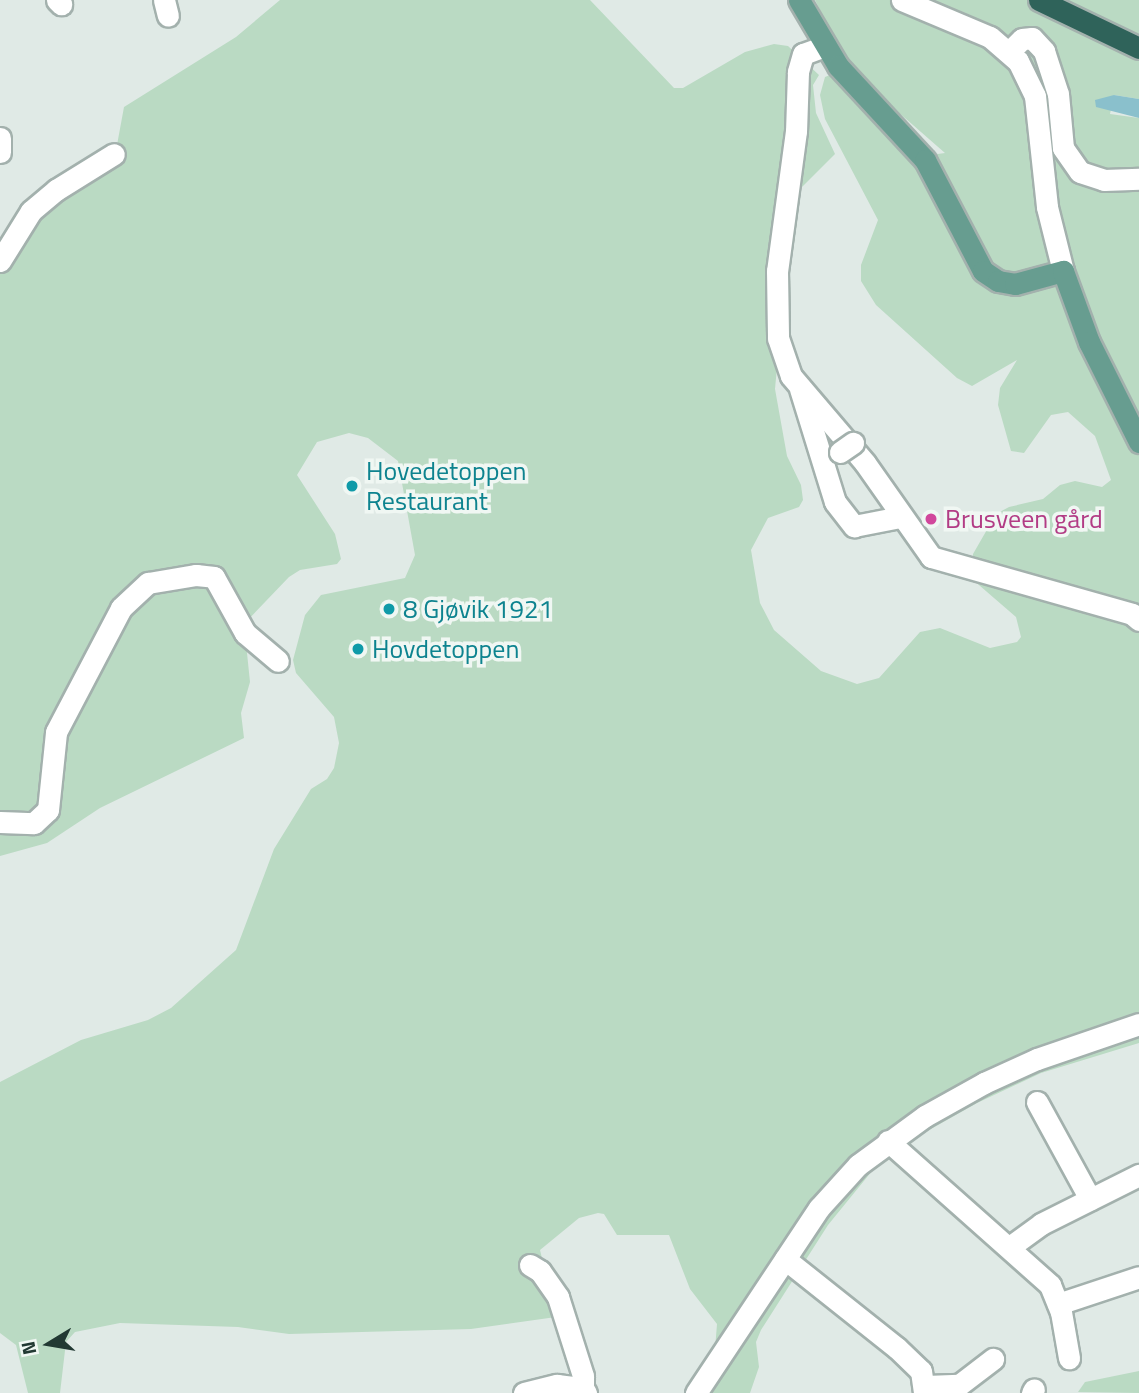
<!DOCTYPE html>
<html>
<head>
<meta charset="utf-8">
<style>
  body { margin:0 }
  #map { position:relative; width:1139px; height:1393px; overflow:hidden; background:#e0eae6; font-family:"Titillium Web",sans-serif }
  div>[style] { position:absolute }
  .green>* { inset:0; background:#badac3 }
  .water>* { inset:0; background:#8ac0cc }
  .roads { filter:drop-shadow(2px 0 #a3b1ad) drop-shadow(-2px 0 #a3b1ad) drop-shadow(0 2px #a3b1ad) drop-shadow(0 -2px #a3b1ad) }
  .minor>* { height:21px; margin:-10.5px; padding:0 10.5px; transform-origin:10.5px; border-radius:10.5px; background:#fff }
  .major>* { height:21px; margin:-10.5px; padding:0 10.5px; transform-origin:10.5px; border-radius:10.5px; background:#679d90 }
  .highway>* { height:21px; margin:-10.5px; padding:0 10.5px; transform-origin:10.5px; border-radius:10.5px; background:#2f635a }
  .bridges { filter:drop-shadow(2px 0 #a3b1ad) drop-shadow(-2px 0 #a3b1ad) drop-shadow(0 2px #a3b1ad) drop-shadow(0 -2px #a3b1ad) }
  .minor-bridge>* { height:21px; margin:-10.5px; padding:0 10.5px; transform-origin:10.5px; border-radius:10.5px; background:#fff }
  .dots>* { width:19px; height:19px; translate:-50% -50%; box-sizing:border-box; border:4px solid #f0f7f3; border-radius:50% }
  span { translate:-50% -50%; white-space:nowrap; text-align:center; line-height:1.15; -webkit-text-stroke:7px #f0f7f3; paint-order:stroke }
  .culture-label { font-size:26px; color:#0d838f }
  .left { translate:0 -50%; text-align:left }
  .hotel-label { font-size:26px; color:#b23c85 }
  .north { position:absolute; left:14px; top:1309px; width:70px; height:70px; -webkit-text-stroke:5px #f0f7f3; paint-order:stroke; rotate:259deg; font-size:19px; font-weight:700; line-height:28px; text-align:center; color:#223933 }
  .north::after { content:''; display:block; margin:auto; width:24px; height:32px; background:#223933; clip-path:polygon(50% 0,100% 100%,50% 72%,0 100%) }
</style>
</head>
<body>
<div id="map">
  <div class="green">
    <div style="clip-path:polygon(280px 0,590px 0,674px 88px,683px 88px,745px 52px,774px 44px,788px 46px,819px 75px,813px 85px,816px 113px,835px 154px,793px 196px,775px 389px,787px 456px,801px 485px,803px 500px,799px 507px,768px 518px,751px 550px,760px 603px,774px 630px,821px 671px,857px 684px,879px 678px,920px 632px,940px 628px,990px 648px,1017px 642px,1021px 637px,1016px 617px,972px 579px,973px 554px,996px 514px,1009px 507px,1043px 499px,1060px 485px,1075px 481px,1102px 487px,1111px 480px,1095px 436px,1068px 412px,1051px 415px,1024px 453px,1011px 451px,998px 405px,1000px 388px,1017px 360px,972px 386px,957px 378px,876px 305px,861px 281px,861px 265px,878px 220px,825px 119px,820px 95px,825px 77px,830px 75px,908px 158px,945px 153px,850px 70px,815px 0,1139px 0,1139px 99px,1114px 95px,1110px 114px,1139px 118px,1139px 1043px,1041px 1073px,977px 1103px,915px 1138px,872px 1171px,828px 1225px,761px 1330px,756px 1342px,759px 1367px,750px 1393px,684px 1393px,715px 1349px,717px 1324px,690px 1289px,669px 1235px,617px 1235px,604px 1214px,598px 1213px,579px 1218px,540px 1250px,556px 1317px,471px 1329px,289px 1334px,238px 1327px,120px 1323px,75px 1332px,66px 1342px,60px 1393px,28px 1393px,16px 1345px,0 1333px,0 1082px,81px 1040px,148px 1020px,171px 1008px,236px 950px,274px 849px,311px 789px,327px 779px,334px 768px,339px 743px,334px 717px,296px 673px,293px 660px,305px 615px,321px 595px,405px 578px,415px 555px,398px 461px,368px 438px,349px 433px,317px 442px,297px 475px,335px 534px,341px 559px,337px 564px,300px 570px,289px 577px,244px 624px,250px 682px,241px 713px,244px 738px,100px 808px,47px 843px,0 856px,0 255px,117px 145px,124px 107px,236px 37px)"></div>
    <div style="clip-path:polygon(1139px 1371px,1139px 1393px,1078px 1392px,1085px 1382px)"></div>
  </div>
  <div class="water">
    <div style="clip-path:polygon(1114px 95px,1139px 99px,1139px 118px,1096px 107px,1095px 100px)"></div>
  </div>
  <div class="roads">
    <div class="minor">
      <div style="left:57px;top:0;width:6px;rotate:45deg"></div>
      <div style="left:164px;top:0;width:16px;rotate:76deg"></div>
      <div style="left:902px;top:0;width:95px;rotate:22.8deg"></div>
      <div style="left:990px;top:37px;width:37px;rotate:41deg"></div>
      <div style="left:1018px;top:61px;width:39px;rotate:64deg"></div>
      <div style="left:1035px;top:96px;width:112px;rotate:83.8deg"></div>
      <div style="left:1047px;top:207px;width:66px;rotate:76deg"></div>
      <div style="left:825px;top:46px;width:23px;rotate:160deg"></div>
      <div style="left:803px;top:54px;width:19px;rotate:106deg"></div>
      <div style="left:798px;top:72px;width:59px;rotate:91.9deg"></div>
      <div style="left:796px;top:131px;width:141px;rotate:97.7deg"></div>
      <div style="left:777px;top:271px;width:67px;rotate:89.1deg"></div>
      <div style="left:778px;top:338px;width:40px;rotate:71.1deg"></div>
      <div style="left:791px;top:376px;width:114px;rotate:49.6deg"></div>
      <div style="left:865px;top:463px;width:115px;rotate:54.9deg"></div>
      <div style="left:931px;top:557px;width:209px;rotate:15.8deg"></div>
      <div style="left:1132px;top:614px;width:9px;rotate:41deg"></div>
      <div style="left:1009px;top:52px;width:18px;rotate:-45deg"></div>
      <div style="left:1022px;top:39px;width:10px;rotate:-6deg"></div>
      <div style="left:1032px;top:38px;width:18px;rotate:47deg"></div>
      <div style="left:1044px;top:51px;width:45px;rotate:72deg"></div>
      <div style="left:1058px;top:94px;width:54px;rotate:84.7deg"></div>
      <div style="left:1063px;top:148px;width:29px;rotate:55deg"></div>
      <div style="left:1080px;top:172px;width:25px;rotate:18deg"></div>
      <div style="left:1104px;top:180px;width:35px;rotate:-2deg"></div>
      <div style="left:0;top:138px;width:14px;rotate:90deg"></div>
      <div style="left:0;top:261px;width:59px;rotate:-58.2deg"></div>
      <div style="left:31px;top:211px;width:33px;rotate:-40deg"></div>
      <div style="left:56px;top:190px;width:68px;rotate:-31.8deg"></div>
      <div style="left:800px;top:389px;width:118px;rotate:72.8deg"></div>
      <div style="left:835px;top:502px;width:31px;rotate:52deg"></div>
      <div style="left:854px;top:526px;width:47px;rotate:-11.1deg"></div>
      <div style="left:0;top:822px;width:34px;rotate:2deg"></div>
      <div style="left:34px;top:823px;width:19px;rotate:-43deg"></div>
      <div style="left:48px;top:810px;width:78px;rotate:-84.1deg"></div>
      <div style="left:56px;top:732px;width:140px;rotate:-62.3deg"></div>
      <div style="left:121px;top:608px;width:37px;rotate:-43deg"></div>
      <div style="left:148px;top:583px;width:49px;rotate:-9.5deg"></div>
      <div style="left:196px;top:575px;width:18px;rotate:6deg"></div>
      <div style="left:214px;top:577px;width:64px;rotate:61deg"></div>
      <div style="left:245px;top:633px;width:43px;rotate:40.3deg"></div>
      <div style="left:1037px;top:1102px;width:111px;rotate:61.3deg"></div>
      <div style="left:888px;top:1141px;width:217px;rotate:41.6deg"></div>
      <div style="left:1050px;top:1285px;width:29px;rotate:68deg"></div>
      <div style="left:1061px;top:1312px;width:47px;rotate:80.1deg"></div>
      <div style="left:1011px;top:1246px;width:37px;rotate:-36deg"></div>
      <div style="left:1041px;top:1224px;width:110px;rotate:-26.6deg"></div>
      <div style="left:785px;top:1259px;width:143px;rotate:38.5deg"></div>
      <div style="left:897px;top:1348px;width:33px;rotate:44deg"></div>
      <div style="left:921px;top:1371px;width:22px;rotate:82deg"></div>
      <div style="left:530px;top:1265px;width:12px;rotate:31deg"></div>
      <div style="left:540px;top:1271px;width:32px;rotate:55deg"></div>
      <div style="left:558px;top:1297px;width:83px;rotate:72.4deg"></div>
      <div style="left:583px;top:1376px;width:12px;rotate:90deg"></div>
      <div style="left:1058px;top:1304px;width:85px;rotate:-18.4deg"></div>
      <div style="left:926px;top:1386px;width:33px;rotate:-2deg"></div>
      <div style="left:959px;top:1385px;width:43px;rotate:-37.4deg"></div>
      <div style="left:524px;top:1393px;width:34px;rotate:-14deg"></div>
      <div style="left:557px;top:1385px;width:26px;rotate:7deg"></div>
      <div style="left:583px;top:1388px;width:6px;rotate:59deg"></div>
      <div style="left:696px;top:1393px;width:222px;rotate:-56.4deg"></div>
      <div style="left:819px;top:1208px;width:58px;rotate:-47.8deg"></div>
      <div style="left:858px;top:1165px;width:83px;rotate:-36.2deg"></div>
      <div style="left:925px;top:1116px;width:68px;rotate:-29.2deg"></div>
      <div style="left:984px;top:1083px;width:58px;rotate:-24.4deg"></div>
      <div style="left:1037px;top:1059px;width:108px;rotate:-18.9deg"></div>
      <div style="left:1032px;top:1393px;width:4px;rotate:-63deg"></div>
    </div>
    <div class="major">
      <div style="left:799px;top:0;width:77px;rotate:59.4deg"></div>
      <div style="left:838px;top:66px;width:128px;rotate:47.2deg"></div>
      <div style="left:925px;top:160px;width:125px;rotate:62.4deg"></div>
      <div style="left:983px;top:271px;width:18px;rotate:34deg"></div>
      <div style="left:998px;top:281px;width:17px;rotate:10deg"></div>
      <div style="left:1015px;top:284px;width:50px;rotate:-15.2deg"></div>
      <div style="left:1063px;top:271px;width:76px;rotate:69.9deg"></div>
      <div style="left:1089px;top:342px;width:112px;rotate:63.4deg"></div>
    </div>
    <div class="highway">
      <div style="left:1039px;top:0;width:111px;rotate:25.6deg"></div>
    </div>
  </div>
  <div class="bridges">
    <div class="minor-bridge">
      <div style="left:840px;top:452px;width:16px;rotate:-35deg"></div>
    </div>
  </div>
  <div class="dots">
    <div style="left:352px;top:486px;background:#0f9aa8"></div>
    <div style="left:931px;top:519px;background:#d1479c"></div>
    <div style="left:389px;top:609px;background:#0f9aa8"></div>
    <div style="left:358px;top:649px;background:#0f9aa8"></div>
  </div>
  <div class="culture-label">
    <span class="left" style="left:366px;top:486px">Hovedetoppen<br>Restaurant</span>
    <span class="left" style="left:403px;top:609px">8 Gjøvik 1921</span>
    <span class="left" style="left:372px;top:649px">Hovdetoppen</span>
  </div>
  <div class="hotel-label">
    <span class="left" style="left:945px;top:519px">Brusveen gård</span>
  </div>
  <div class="north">N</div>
</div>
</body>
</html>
